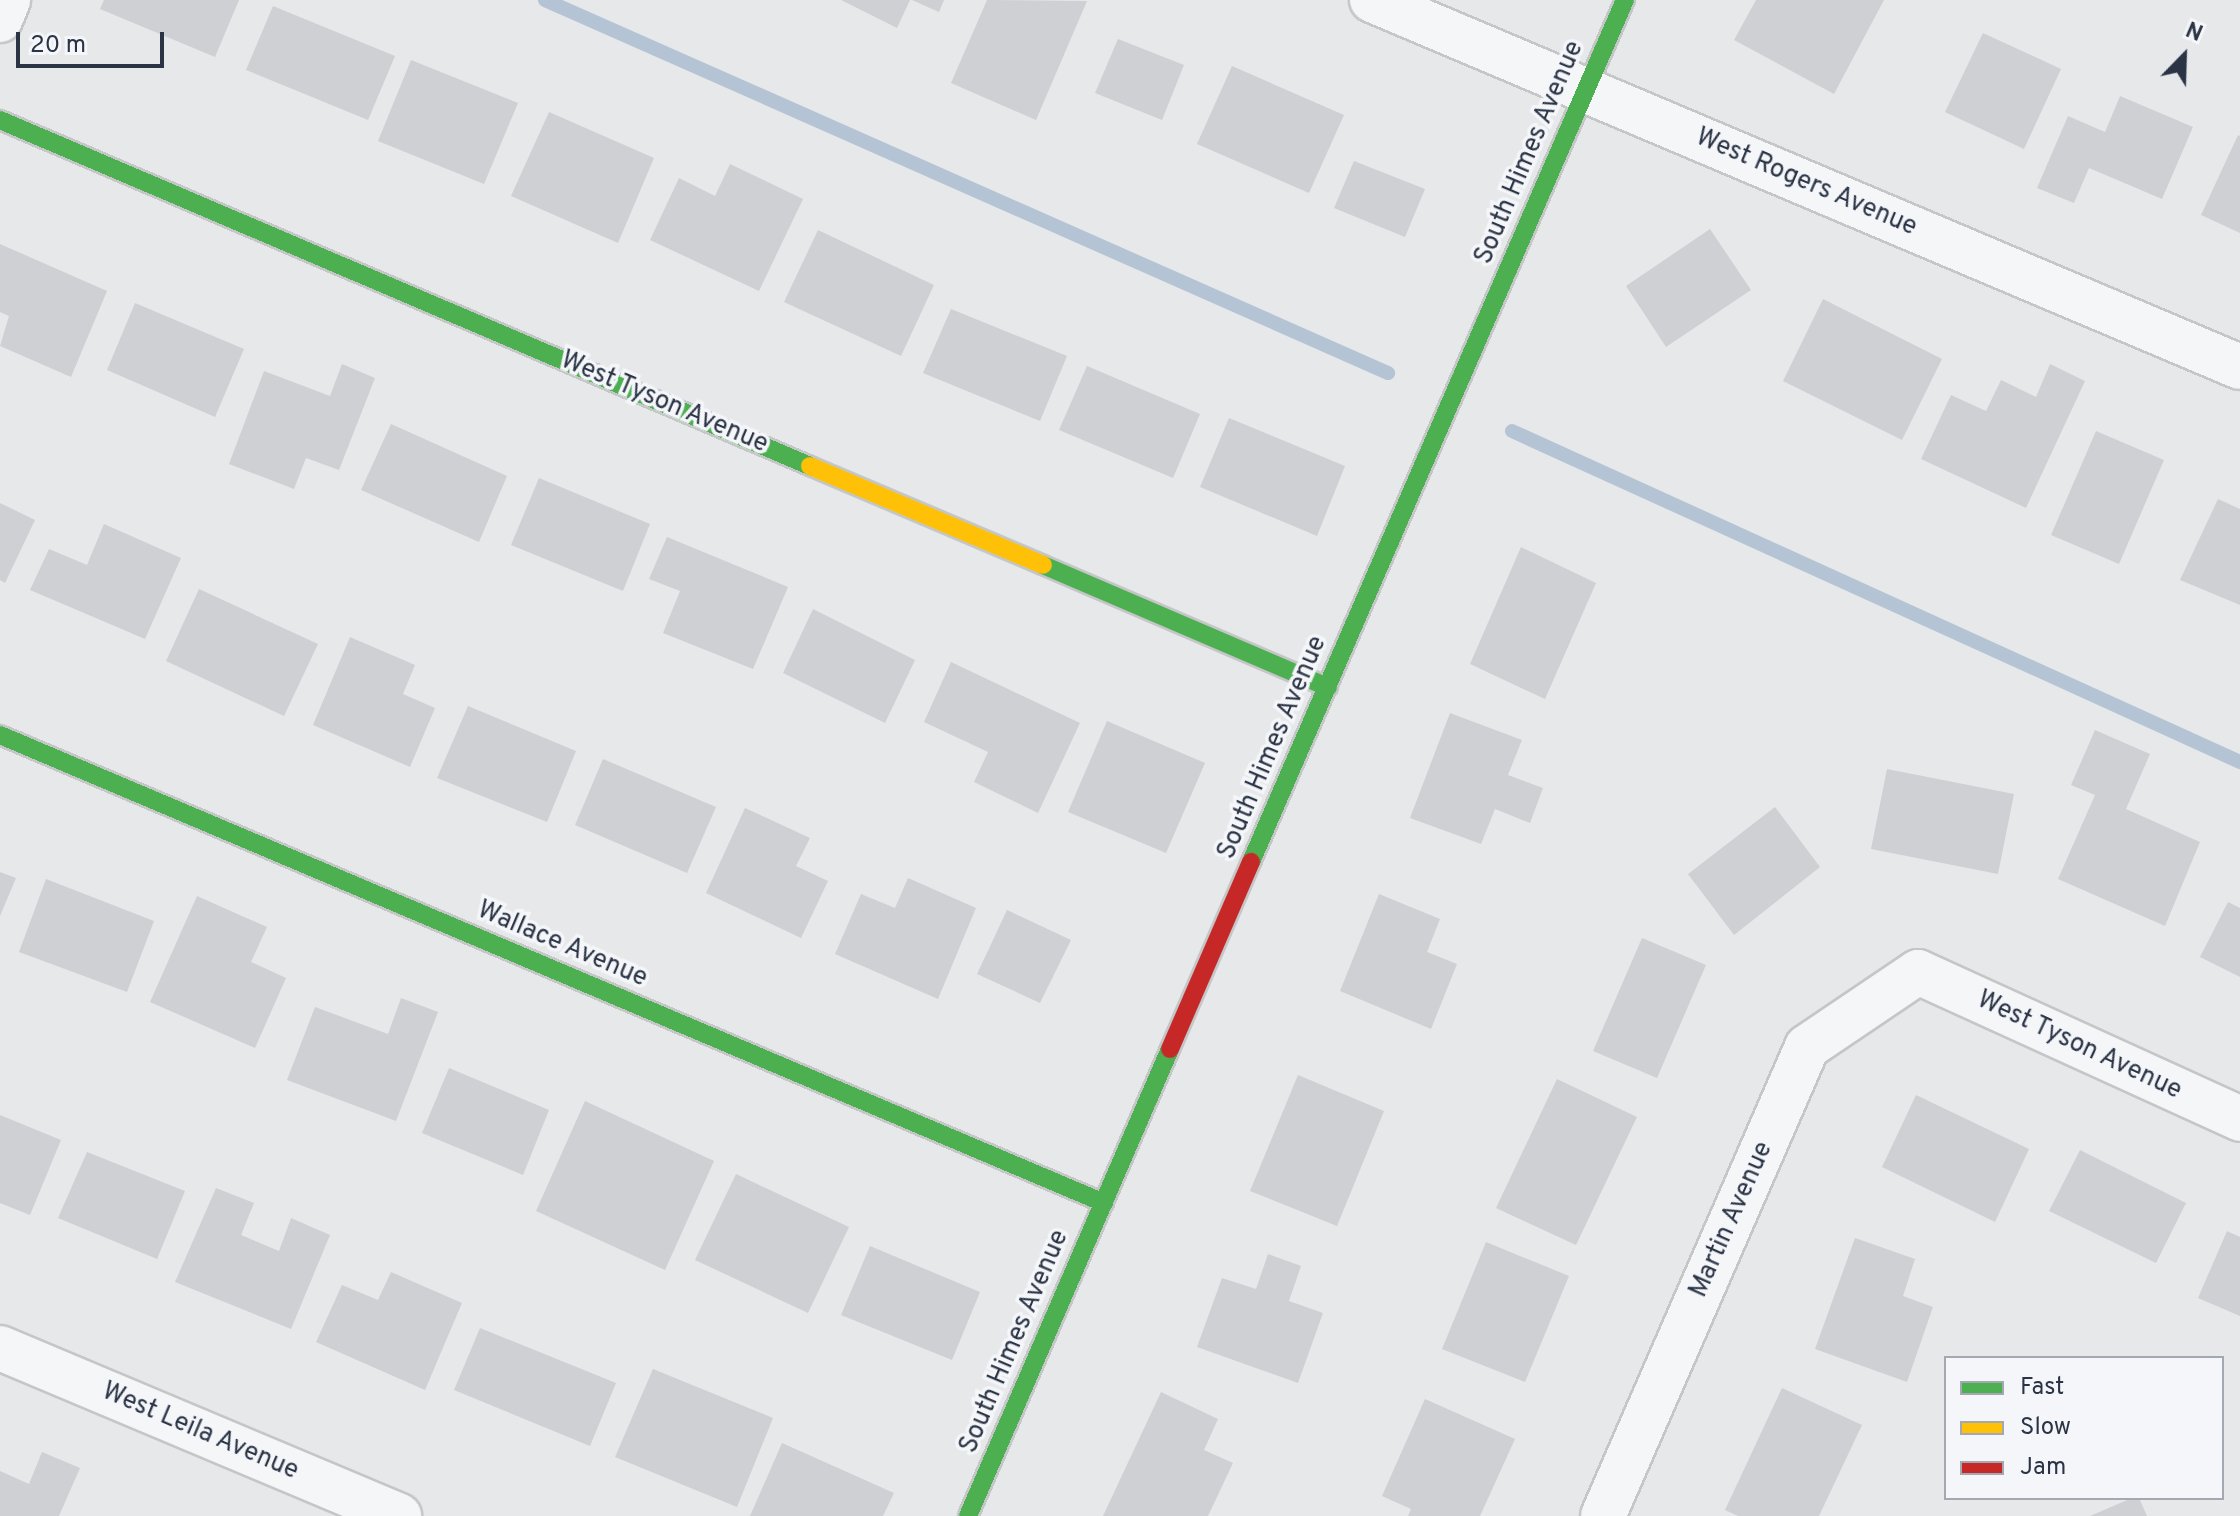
<!DOCTYPE html>
<html>
<head>
<meta charset="utf-8">
<style>
  body { margin:0 }
  #map { position:relative; width:2240px; height:1516px; overflow:hidden; background:#e6e8ea; font-family:Overpass,sans-serif }
  div>[style] { position:absolute }
  .stream>* { height:14px; margin:-7px; padding:0 7px; transform-origin:7px; border-radius:7px; background:#b4c4d5 }
  .building>* { inset:0; background:#ced0d3 }
  .roads { filter:drop-shadow(2px 0 #c4c6c8) drop-shadow(-2px 0 #c4c6c8) drop-shadow(0 2px #c4c6c8) drop-shadow(0 -2px #c4c6c8) }
  .street>* { height:44px; margin:-22px; padding:0 22px; transform-origin:22px; border-radius:22px; background:#f5f6f7 }
  .fast>* { height:18px; margin:-9px; padding:0 9px; transform-origin:9px; border-radius:9px; background:#4caf50 }
  .slow>* { height:18px; margin:-9px; padding:0 9px; transform-origin:9px; border-radius:9px; background:#ffc107 }
  .jam>* { height:18px; margin:-9px; padding:0 9px; transform-origin:9px; border-radius:9px; background:#c62828 }
  span { translate:-50% -50%; white-space:nowrap; text-align:center; line-height:1.15; -webkit-text-stroke:7px #f4f6f9; paint-order:stroke }
  .street-label { font-size:26px; color:#2b3445 }
  .legend { position:absolute; left:1944px; top:1356px; width:280px; height:144px; box-sizing:border-box; background:#f4f6f9; border:2px solid #a4a8b1; margin:0; padding:10px 14px; list-style:none; font-size:24px; color:#2b3445 }
  .legend li { display:flex; align-items:center; gap:16px; height:40px }
  .legend b { width:40px; border:2px solid #a4a8b1 }
  .north { position:absolute; left:2144px; top:16px; width:80px; height:80px; -webkit-text-stroke:6px #f4f6f9; paint-order:stroke; rotate:23deg; font-size:22px; font-weight:700; line-height:32px; text-align:center; color:#2b3445 }
  .north::after { content:''; display:block; margin:auto; width:28px; height:36px; background:#2b3445; clip-path:polygon(50% 0,100% 100%,50% 72%,0 100%) }
  .scale { position:absolute; left:16px; top:32px; width:148px; height:36px; box-sizing:border-box; border:4px solid #2b3445; border-top:0; padding-left:10px; font-size:24px; line-height:28px; white-space:nowrap; color:#2b3445; -webkit-text-stroke:6px #f4f6f9; paint-order:stroke }
</style>
</head>
<body>
<div id="map">
  <div class="stream">
    <div style="left:545px;top:0;width:922px;rotate:23.87deg"></div>
    <div style="left:1512px;top:431px;width:800px;rotate:24.45deg"></div>
  </div>
  <div class="building">
    <div style="clip-path:polygon(104px 0,239px 0,215px 57px,100px 9px)"></div>
    <div style="clip-path:polygon(841px 0,910px 0,897px 28px)"></div>
    <div style="clip-path:polygon(912px 0,944px 0,939px 12px)"></div>
    <div style="clip-path:polygon(987px 0,1087px 1px,1036px 120px,951px 83px)"></div>
    <div style="clip-path:polygon(1756px 0,1884px 0,1834px 94px,1734px 40px)"></div>
    <div style="clip-path:polygon(273px 6px,395px 56px,368px 120px,246px 70px)"></div>
    <div style="clip-path:polygon(1983px 33px,2061px 69px,2024px 149px,1945px 112px)"></div>
    <div style="clip-path:polygon(1118px 39px,1184px 65px,1162px 120px,1095px 93px)"></div>
    <div style="clip-path:polygon(411px 60px,518px 103px,484px 184px,378px 141px)"></div>
    <div style="clip-path:polygon(1232px 66px,1344px 115px,1309px 193px,1197px 144px)"></div>
    <div style="clip-path:polygon(2120px 96px,2193px 127px,2162px 199px,2089px 168px,2074px 203px,2037px 188px,2068px 116px,2105px 132px)"></div>
    <div style="clip-path:polygon(549px 112px,654px 158px,618px 243px,511px 196px)"></div>
    <div style="clip-path:polygon(2238px 135px,2240px 136px,2240px 233px,2201px 215px)"></div>
    <div style="clip-path:polygon(1354px 161px,1425px 189px,1405px 237px,1334px 208px)"></div>
    <div style="clip-path:polygon(730px 164px,803px 199px,759px 291px,650px 240px,679px 178px,715px 196px)"></div>
    <div style="clip-path:polygon(1710px 229px,1751px 290px,1666px 347px,1626px 286px)"></div>
    <div style="clip-path:polygon(818px 230px,934px 285px,901px 356px,784px 302px)"></div>
    <div style="clip-path:polygon(0 244px,107px 291px,71px 377px,0 346px,9px 316px,0 312px)"></div>
    <div style="clip-path:polygon(1823px 299px,1942px 359px,1902px 440px,1783px 381px)"></div>
    <div style="clip-path:polygon(135px 303px,244px 349px,215px 417px,107px 370px)"></div>
    <div style="clip-path:polygon(951px 309px,1067px 356px,1040px 421px,923px 373px)"></div>
    <div style="clip-path:polygon(342px 364px,375px 378px,339px 470px,306px 458px,294px 489px,229px 464px,264px 371px,330px 396px)"></div>
    <div style="clip-path:polygon(2050px 364px,2085px 381px,2026px 508px,1921px 459px,1951px 395px,1986px 411px,2001px 380px,2036px 397px)"></div>
    <div style="clip-path:polygon(1087px 366px,1200px 414px,1173px 478px,1059px 430px)"></div>
    <div style="clip-path:polygon(1229px 418px,1345px 466px,1317px 536px,1200px 487px)"></div>
    <div style="clip-path:polygon(391px 424px,507px 476px,479px 542px,361px 490px)"></div>
    <div style="clip-path:polygon(2096px 431px,2164px 460px,2119px 564px,2051px 535px)"></div>
    <div style="clip-path:polygon(539px 478px,650px 524px,623px 591px,511px 545px)"></div>
    <div style="clip-path:polygon(2218px 499px,2240px 509px,2240px 605px,2180px 580px)"></div>
    <div style="clip-path:polygon(0 503px,35px 520px,5px 583px,0 580px)"></div>
    <div style="clip-path:polygon(104px 524px,181px 558px,145px 639px,30px 590px,49px 549px,87px 565px)"></div>
    <div style="clip-path:polygon(667px 537px,788px 587px,753px 669px,663px 633px,680px 591px,649px 579px)"></div>
    <div style="clip-path:polygon(1521px 547px,1596px 583px,1545px 699px,1470px 664px)"></div>
    <div style="clip-path:polygon(199px 589px,318px 644px,284px 716px,166px 661px)"></div>
    <div style="clip-path:polygon(813px 609px,915px 660px,885px 723px,783px 673px)"></div>
    <div style="clip-path:polygon(350px 637px,415px 665px,403px 694px,435px 708px,410px 767px,313px 725px)"></div>
    <div style="clip-path:polygon(951px 662px,1080px 723px,1038px 813px,974px 782px,988px 752px,924px 722px)"></div>
    <div style="clip-path:polygon(468px 706px,576px 751px,547px 822px,437px 778px)"></div>
    <div style="clip-path:polygon(1450px 713px,1522px 740px,1508px 775px,1543px 788px,1530px 823px,1495px 809px,1481px 844px,1410px 818px)"></div>
    <div style="clip-path:polygon(1107px 721px,1205px 763px,1166px 853px,1068px 812px)"></div>
    <div style="clip-path:polygon(2095px 730px,2150px 754px,2126px 809px,2200px 842px,2165px 926px,2058px 879px,2095px 795px,2071px 785px)"></div>
    <div style="clip-path:polygon(603px 759px,716px 807px,687px 873px,575px 825px)"></div>
    <div style="clip-path:polygon(1887px 769px,2014px 794px,1998px 874px,1871px 849px)"></div>
    <div style="clip-path:polygon(1775px 807px,1820px 867px,1734px 935px,1688px 874px)"></div>
    <div style="clip-path:polygon(745px 808px,810px 838px,796px 866px,828px 881px,801px 938px,706px 893px)"></div>
    <div style="clip-path:polygon(0 872px,16px 878px,0 916px)"></div>
    <div style="clip-path:polygon(908px 878px,976px 908px,938px 999px,835px 954px,861px 894px,895px 908px)"></div>
    <div style="clip-path:polygon(46px 879px,154px 921px,127px 992px,19px 952px)"></div>
    <div style="clip-path:polygon(1379px 894px,1440px 919px,1427px 952px,1457px 964px,1431px 1029px,1340px 991px)"></div>
    <div style="clip-path:polygon(197px 896px,267px 927px,251px 962px,286px 978px,255px 1048px,150px 1002px)"></div>
    <div style="clip-path:polygon(2228px 902px,2240px 908px,2240px 977px,2200px 957px)"></div>
    <div style="clip-path:polygon(1007px 910px,1071px 940px,1040px 1003px,977px 974px)"></div>
    <div style="clip-path:polygon(1642px 938px,1706px 965px,1657px 1078px,1593px 1051px)"></div>
    <div style="clip-path:polygon(401px 998px,438px 1012px,396px 1121px,287px 1080px,315px 1007px,388px 1034px)"></div>
    <div style="clip-path:polygon(449px 1068px,549px 1110px,523px 1175px,422px 1133px)"></div>
    <div style="clip-path:polygon(1298px 1075px,1384px 1111px,1337px 1226px,1250px 1191px)"></div>
    <div style="clip-path:polygon(1557px 1079px,1637px 1117px,1576px 1245px,1496px 1208px)"></div>
    <div style="clip-path:polygon(1916px 1095px,2029px 1149px,1995px 1222px,1882px 1167px)"></div>
    <div style="clip-path:polygon(585px 1101px,714px 1161px,665px 1270px,536px 1211px)"></div>
    <div style="clip-path:polygon(0 1115px,61px 1140px,30px 1215px,0 1203px)"></div>
    <div style="clip-path:polygon(2080px 1150px,2186px 1203px,2156px 1263px,2049px 1211px)"></div>
    <div style="clip-path:polygon(87px 1152px,185px 1191px,157px 1259px,58px 1218px)"></div>
    <div style="clip-path:polygon(736px 1174px,849px 1227px,808px 1313px,695px 1260px)"></div>
    <div style="clip-path:polygon(216px 1188px,254px 1203px,241px 1235px,279px 1251px,291px 1218px,330px 1235px,291px 1329px,175px 1282px)"></div>
    <div style="clip-path:polygon(2227px 1231px,2240px 1237px,2240px 1316px,2198px 1298px)"></div>
    <div style="clip-path:polygon(1855px 1238px,1915px 1259px,1903px 1296px,1933px 1307px,1907px 1382px,1815px 1349px)"></div>
    <div style="clip-path:polygon(1486px 1242px,1569px 1276px,1525px 1382px,1442px 1349px)"></div>
    <div style="clip-path:polygon(870px 1246px,980px 1292px,952px 1360px,841px 1315px)"></div>
    <div style="clip-path:polygon(1268px 1254px,1301px 1266px,1289px 1301px,1323px 1313px,1298px 1383px,1197px 1347px,1222px 1278px,1256px 1289px)"></div>
    <div style="clip-path:polygon(391px 1272px,462px 1303px,425px 1390px,316px 1342px,342px 1285px,378px 1300px)"></div>
    <div style="clip-path:polygon(480px 1328px,616px 1383px,590px 1446px,454px 1390px)"></div>
    <div style="clip-path:polygon(653px 1369px,773px 1418px,737px 1507px,615px 1457px)"></div>
    <div style="clip-path:polygon(1782px 1388px,1862px 1425px,1819px 1516px,1738px 1516px,1725px 1510px)"></div>
    <div style="clip-path:polygon(1161px 1392px,1218px 1419px,1204px 1450px,1233px 1463px,1208px 1516px,1103px 1516px)"></div>
    <div style="clip-path:polygon(1425px 1399px,1515px 1439px,1480px 1516px,1408px 1516px,1411px 1509px,1382px 1496px)"></div>
    <div style="clip-path:polygon(782px 1443px,894px 1493px,883px 1516px,750px 1516px)"></div>
    <div style="clip-path:polygon(42px 1452px,80px 1468px,59px 1516px,0 1516px,0 1471px,29px 1484px)"></div>
    <div style="clip-path:polygon(2132px 1498px,2139px 1498px,2147px 1516px,2090px 1516px)"></div>
  </div>
  <div class="roads">
    <div class="street">
      <div style="left:1372px;top:0;width:942px;rotate:22.92deg"></div>
      <div style="left:0;top:20px;width:22px;rotate:-68deg"></div>
      <div style="left:0;top:1348px;width:433px;rotate:22.8deg"></div>
      <div style="left:1603px;top:1516px;width:511px;rotate:-66.49deg"></div>
      <div style="left:1807px;top:1047px;width:134px;rotate:-34deg"></div>
      <div style="left:1918px;top:972px;width:354px;rotate:24.5deg"></div>
    </div>
    <div class="fast">
      <div style="left:0;top:120px;width:881px;rotate:23.13deg"></div>
      <div style="left:1043px;top:565px;width:310px;rotate:23.2deg"></div>
      <div style="left:0;top:735px;width:1199px;rotate:22.97deg"></div>
      <div style="left:1251px;top:862px;width:940px;rotate:-66.55deg"></div>
      <div style="left:968px;top:1516px;width:509px;rotate:-66.61deg"></div>
    </div>
    <div class="slow">
      <div style="left:810px;top:466px;width:253px;rotate:23deg"></div>
    </div>
    <div class="jam">
      <div style="left:1170px;top:1049px;width:204px;rotate:-66.6deg"></div>
    </div>
  </div>
  <div class="street-label">
    <span style="left:1530px;top:153px;rotate:-67deg">South Himes Avenue</span>
    <span style="left:1806px;top:183px;rotate:23deg">West Rogers Avenue</span>
    <span style="left:664px;top:403px;rotate:23deg">West Tyson Avenue</span>
    <span style="left:1273px;top:748px;rotate:-67deg">South Himes Avenue</span>
    <span style="left:562px;top:945px;rotate:23deg">Wallace Avenue</span>
    <span style="left:2079px;top:1046px;rotate:25deg">West Tyson Avenue</span>
    <span style="left:1732px;top:1220px;rotate:-66deg">Martin Avenue</span>
    <span style="left:1015px;top:1342px;rotate:-67deg">South Himes Avenue</span>
    <span style="left:200px;top:1432px;rotate:23deg">West Leila Avenue</span>
  </div>
  <ul class="legend">
  <li><b style="height:10px;background:#4caf50"></b>Fast</li>
  <li><b style="height:10px;background:#ffc107"></b>Slow</li>
  <li><b style="height:10px;background:#c62828"></b>Jam</li>
  </ul>
  <div class="north">N</div>
  <div class="scale">20 m</div>
</div>
</body>
</html>
